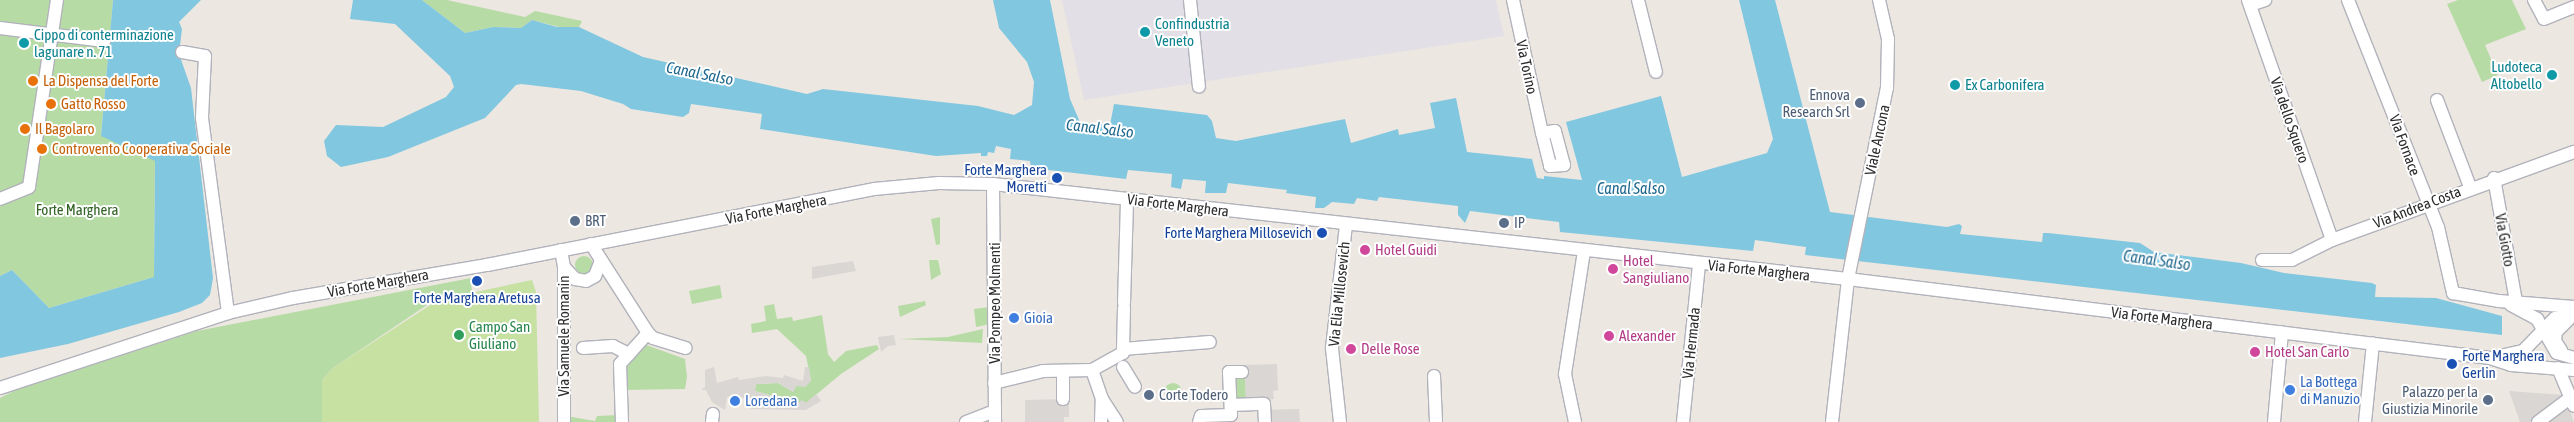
<!DOCTYPE html>
<html>
<head>
<meta charset="utf-8">
<style>
  body { margin:0 }
  #map { position:relative; width:2574px; height:422px; overflow:hidden; background:#ece7e1; font-family:"Asap Condensed",sans-serif }
  div>[style] { position:absolute }
  .industrial>* { inset:0; background:#e2e0e6 }
  .green>* { inset:0; background:#b7dba5 }
  .round { border-radius:50% }
  .pitch>* { inset:0; background:#c6e1a2 }
  .plaza>* { inset:0; background:#d9d6d3 }
  .water>* { inset:0; background:#82c7e0 }
  .roads { filter:drop-shadow(1px 0 #b1b2bb) drop-shadow(-1px 0 #b1b2bb) drop-shadow(0 1px #b1b2bb) drop-shadow(0 -1px #b1b2bb) }
  .minor>* { height:12px; margin:-6px; padding:0 6px; transform-origin:6px; border-radius:6px; background:#fff }
  .dots>* { width:14px; height:14px; translate:-50% -50%; box-sizing:border-box; border:2px solid #fff; border-radius:50% }
  span { translate:-50% -50%; white-space:nowrap; text-align:center; line-height:1.15; -webkit-text-stroke:4px #fff; paint-order:stroke }
  .culture-label { font-size:15px; color:#0d838f }
  .left { translate:0 -50%; text-align:left }
  .right { translate:-100% -50%; text-align:right }
  .street-label { font-size:15px; color:#2c2c2c }
  .food-label { font-size:15px; color:#c56008 }
  .service-label { font-size:15px; color:#4e5e75 }
  .transit-label { font-size:15px; color:#164399 }
  .park-label { font-size:15px; color:#316224 }
  .hotel-label { font-size:15px; color:#b23c85 }
  .shop-label { font-size:15px; color:#366cbe }
  .leisure-label { font-size:15px; color:#27864d }
  .water-label { font-size:16px; color:#1f678e; font-style:italic }
</style>
</head>
<body>
<div id="map">
  <div class="industrial">
    <div style="clip-path:polygon(1062px 0,1496px 0,1504px 36px,1084px 100px)"></div>
  </div>
  <div class="green">
    <div style="clip-path:polygon(0 0,113px 0,101px 135px,155px 160px,154px 277px,49px 308px,12px 270px,0 276px)"></div>
    <div style="clip-path:polygon(422px 0,447px 0,525px 17px,535px 11px,582px 21px,579px 27px,563px 28px,532px 20px,521px 28px,493px 27px,465px 33px)"></div>
    <div style="clip-path:polygon(2458px 0,2512px 0,2526px 29px,2485px 45px,2498px 75px,2482px 82px,2447px 4px)"></div>
    <div style="clip-path:polygon(940px 217px,940px 244px,936px 245px,931px 219px)"></div>
    <div class="round" style="left:575px;top:256px;width:18px;height:18px"></div>
    <div style="clip-path:polygon(929px 260px,938px 260px,941px 274px,931px 280px)"></div>
    <div style="clip-path:polygon(471px 278px,472px 293px,430px 303px,333px 368px,322px 380px,322px 422px,0 422px,0 398px,16px 390px,197px 331px)"></div>
    <div style="clip-path:polygon(720px 285px,722px 298px,692px 304px,689px 291px)"></div>
    <div style="clip-path:polygon(925px 301px,926px 305px,900px 317px,898px 306px)"></div>
    <div style="clip-path:polygon(774px 304px,777px 319px,792px 317px,793px 321px,822px 315px,828px 354px,834px 362px,846px 351px,877px 345px,879px 349px,841px 374px,806px 403px,779px 404px,773px 396px,755px 391px,756px 384px,778px 383px,793px 392px,796px 386px,811px 381px,806px 356px,777px 329px,752px 333px,751px 324px,766px 321px,764px 306px)"></div>
    <div style="clip-path:polygon(989px 307px,990px 324px,976px 327px,974px 309px)"></div>
    <div style="clip-path:polygon(983px 329px,982px 343px,899px 339px,948px 337px)"></div>
    <div style="clip-path:polygon(641px 343px,685px 359px,687px 377px,685px 389px,623px 390px,622px 366px)"></div>
    <div style="clip-path:polygon(1237px 376px,1245px 376px,1246px 400px,1237px 401px)"></div>
    <div class="round" style="left:1164px;top:383px;width:18px;height:18px"></div>
    <div style="clip-path:polygon(618px 415px,619px 422px,566px 422px,566px 416px,595px 421px,597px 416px)"></div>
  </div>
  <div class="pitch">
    <div style="clip-path:polygon(532px 280px,536px 292px,539px 422px,322px 422px,322px 380px,333px 368px,438px 300px)"></div>
  </div>
  <div class="plaza">
    <div style="clip-path:polygon(853px 261px,856px 271px,812px 279px,812px 267px)"></div>
    <div style="clip-path:polygon(894px 335px,896px 345px,888px 346px,881px 352px,878px 337px)"></div>
    <div style="clip-path:polygon(1277px 364px,1278px 390px,1273px 391px,1274px 399px,1246px 400px,1245px 376px,1242px 376px,1242px 365px)"></div>
    <div style="clip-path:polygon(714px 367px,717px 383px,738px 377px,739px 380px,766px 376px,783px 378px,784px 375px,803px 381px,805px 367px,809px 367px,811px 381px,805px 387px,796px 386px,793px 392px,778px 383px,756px 384px,755px 391px,773px 396px,779px 404px,795px 405px,802px 400px,806px 403px,816px 394px,821px 401px,806px 410px,751px 409px,744px 398px,727px 397px,725px 410px,712px 402px,706px 390px,701px 390px,705px 387px,705px 370px)"></div>
    <div style="clip-path:polygon(2509px 391px,2564px 395px,2574px 422px,2520px 422px)"></div>
    <div style="clip-path:polygon(1069px 399px,1069px 417px,1064px 417px,1064px 422px,1025px 422px,1025px 400px)"></div>
    <div style="clip-path:polygon(1299px 409px,1300px 422px,1265px 422px,1264px 410px)"></div>
  </div>
  <div class="water">
    <div style="clip-path:polygon(113px 0,201px 0,179px 22px,182px 29px,179px 54px,191px 88px,213px 278px,210px 295px,202px 303px,179px 312px,68px 344px,0 358px,0 276px,12px 270px,49px 308px,154px 277px,155px 161px,101px 136px)"></div>
    <div style="clip-path:polygon(353px 0,422px 0,465px 33px,493px 27px,521px 28px,532px 20px,557px 27px,579px 27px,643px 57px,807px 94px,823px 89px,978px 106px,1014px 115px,1032px 105px,1034px 82px,1027px 62px,999px 28px,993px 0,1050px 0,1070px 99px,1080px 122px,1110px 125px,1114px 104px,1207px 115px,1212px 121px,1216px 138px,1236px 141px,1345px 119px,1351px 143px,1398px 129px,1399px 135px,1435px 128px,1430px 103px,1456px 98px,1467px 152px,1532px 159px,1537px 178px,1544px 179px,1544px 176px,1582px 180px,1566px 122px,1661px 96px,1682px 177px,1767px 153px,1773px 139px,1739px 0,1775px 0,1830px 212px,1947px 227px,1959px 224px,1962px 226px,1960px 234px,2042px 242px,2043px 233px,2048px 233px,2140px 243px,2154px 252px,2241px 263px,2284px 273px,2372px 283px,2376px 285px,2375px 297px,2436px 298px,2502px 316px,2502px 335px,1805px 255px,1806px 247px,1755px 240px,1753px 251px,1560px 232px,1559px 222px,1470px 211px,1465px 223px,1458px 215px,1458px 206px,1379px 197px,1377px 201px,1357px 198px,1354px 204px,1332px 202px,1324px 208px,1315px 208px,1316px 197px,1286px 193px,1287px 190px,1228px 183px,1226px 193px,1205px 193px,1206px 181px,1183px 179px,1181px 189px,1171px 187px,1172px 174px,1128px 170px,1126px 179px,1031px 168px,1030px 161px,1010px 159px,1011px 149px,996px 146px,994px 153px,988px 152px,987px 156px,981px 156px,981px 153px,936px 156px,760px 129px,762px 114px,691px 104px,689px 113px,683px 117px,631px 109px,623px 104px,581px 91px,521px 84px,516px 85px,485px 118px,388px 157px,341px 167px,327px 156px,324px 141px,336px 125px,383px 127px,446px 97px,454px 87px,450px 76px,395px 24px,350px 19px)"></div>
  </div>
  <div class="roads">
    <div class="minor">
      <div style="left:1190px;top:0;width:87px;rotate:84.1deg"></div>
      <div style="left:1513px;top:0;width:136px;rotate:77.7deg"></div>
      <div style="left:1542px;top:133px;width:34px;rotate:76deg"></div>
      <div style="left:1550px;top:166px;width:14px;rotate:-4deg"></div>
      <div style="left:1564px;top:165px;width:35px;rotate:-105deg"></div>
      <div style="left:1555px;top:131px;width:13px;rotate:171deg"></div>
      <div style="left:1638px;top:0;width:74px;rotate:76deg"></div>
      <div style="left:2248px;top:0;width:254px;rotate:70.7deg"></div>
      <div style="left:2348px;top:0;width:244px;rotate:68.4deg"></div>
      <div style="left:2438px;top:227px;width:68px;rotate:77.2deg"></div>
      <div style="left:2453px;top:293px;width:47px;rotate:9.9deg"></div>
      <div style="left:2499px;top:301px;width:75px;rotate:4.6deg"></div>
      <div style="left:2534px;top:0;width:21px;rotate:62deg"></div>
      <div style="left:2544px;top:19px;width:32px;rotate:-22deg"></div>
      <div style="left:2250px;top:5px;width:16px;rotate:-18deg"></div>
      <div style="left:0;top:28px;width:105px;rotate:7.1deg"></div>
      <div style="left:182px;top:52px;width:23px;rotate:10deg"></div>
      <div style="left:205px;top:56px;width:62px;rotate:92.8deg"></div>
      <div style="left:202px;top:118px;width:197px;rotate:82.4deg"></div>
      <div style="left:2437px;top:100px;width:93px;rotate:69.2deg"></div>
      <div style="left:2494px;top:178px;width:125px;rotate:79.9deg"></div>
      <div style="left:993px;top:184px;width:238px;rotate:89.5deg"></div>
      <div style="left:0;top:199px;width:31px;rotate:-22deg"></div>
      <div style="left:29px;top:187px;width:189px;rotate:-81.5deg"></div>
      <div style="left:591px;top:244px;width:106px;rotate:57.4deg"></div>
      <div style="left:648px;top:333px;width:7px;rotate:45deg"></div>
      <div style="left:653px;top:338px;width:34px;rotate:17deg"></div>
      <div style="left:561px;top:250px;width:17px;rotate:80deg"></div>
      <div style="left:564px;top:267px;width:155px;rotate:90deg"></div>
      <div style="left:2262px;top:260px;width:30px"></div>
      <div style="left:2292px;top:260px;width:45px;rotate:-26.6deg"></div>
      <div style="left:2332px;top:240px;width:258px;rotate:-20deg"></div>
      <div style="left:564px;top:267px;width:16px;rotate:47deg"></div>
      <div style="left:575px;top:279px;width:11px;rotate:10deg"></div>
      <div style="left:586px;top:281px;width:10px;rotate:-29deg"></div>
      <div style="left:595px;top:276px;width:17px;rotate:-69deg"></div>
      <div style="left:1124px;top:303px;width:104px;rotate:-88.3deg"></div>
      <div style="left:2511px;top:305px;width:30px;rotate:28deg"></div>
      <div style="left:2537px;top:319px;width:39px;rotate:60deg"></div>
      <div style="left:2557px;top:353px;width:18px;rotate:16deg"></div>
      <div style="left:583px;top:348px;width:30px;rotate:-4deg"></div>
      <div style="left:613px;top:346px;width:18px;rotate:27deg"></div>
      <div style="left:1123px;top:349px;width:41px;rotate:-88.6deg"></div>
      <div style="left:2561px;top:350px;width:11px;rotate:-124deg"></div>
      <div style="left:2555px;top:341px;width:9px;rotate:-84deg"></div>
      <div style="left:2556px;top:332px;width:18px;rotate:-45deg"></div>
      <div style="left:2495px;top:357px;width:29px;rotate:-12deg"></div>
      <div style="left:2523px;top:351px;width:46px;rotate:-45.9deg"></div>
      <div style="left:2555px;top:318px;width:19px;rotate:-12deg"></div>
      <div style="left:1123px;top:367px;width:23px;rotate:59deg"></div>
      <div style="left:2558px;top:368px;width:41px;rotate:67.2deg"></div>
      <div style="left:1092px;top:370px;width:31px;rotate:71deg"></div>
      <div style="left:1102px;top:399px;width:27px;rotate:57deg"></div>
      <div style="left:1063px;top:371px;width:28px;rotate:90deg"></div>
      <div style="left:1434px;top:376px;width:46px;rotate:87.5deg"></div>
      <div style="left:994px;top:383px;width:50px;rotate:-13.8deg"></div>
      <div style="left:1043px;top:371px;width:49px;rotate:-1.2deg"></div>
      <div style="left:1092px;top:370px;width:35px;rotate:-29deg"></div>
      <div style="left:1123px;top:353px;width:4px;rotate:-90deg"></div>
      <div style="left:1123px;top:349px;width:87px;rotate:-4.6deg"></div>
      <div style="left:0;top:388px;width:240px;rotate:-18.2deg"></div>
      <div style="left:228px;top:313px;width:67px;rotate:-13deg"></div>
      <div style="left:293px;top:298px;width:197px;rotate:-9.7deg"></div>
      <div style="left:487px;top:265px;width:394px;rotate:-11.1deg"></div>
      <div style="left:874px;top:189px;width:65px;rotate:-5.3deg"></div>
      <div style="left:939px;top:183px;width:54px;rotate:1.1deg"></div>
      <div style="left:993px;top:184px;width:860px;rotate:6.34deg"></div>
      <div style="left:1848px;top:279px;width:647px;rotate:7.02deg"></div>
      <div style="left:2490px;top:358px;width:22px;rotate:18deg"></div>
      <div style="left:2511px;top:365px;width:63px;rotate:4.5deg"></div>
      <div style="left:1231px;top:405px;width:33px;rotate:-2deg"></div>
      <div style="left:1264px;top:404px;width:18px;rotate:87deg"></div>
      <div style="left:622px;top:422px;width:58px;rotate:-92deg"></div>
      <div style="left:620px;top:364px;width:42px;rotate:-47.9deg"></div>
      <div style="left:712px;top:422px;width:8px;rotate:-83deg"></div>
      <div style="left:966px;top:422px;width:31px;rotate:-21deg"></div>
      <div style="left:1101px;top:422px;width:23px;rotate:-88deg"></div>
      <div style="left:1199px;top:422px;width:6px;rotate:-72deg"></div>
      <div style="left:1201px;top:416px;width:30px;rotate:-2deg"></div>
      <div style="left:1231px;top:415px;width:43px;rotate:-92.7deg"></div>
      <div style="left:1229px;top:372px;width:13px"></div>
      <div style="left:1340px;top:422px;width:74px;rotate:-96.2deg"></div>
      <div style="left:1332px;top:348px;width:124px;rotate:-83.5deg"></div>
      <div style="left:1575px;top:422px;width:49px;rotate:-101.8deg"></div>
      <div style="left:1565px;top:374px;width:124px;rotate:-81.2deg"></div>
      <div style="left:1683px;top:422px;width:159px;rotate:-84.2deg"></div>
      <div style="left:1832px;top:422px;width:144px;rotate:-83.6deg"></div>
      <div style="left:1848px;top:279px;width:195px;rotate:-78.5deg"></div>
      <div style="left:1887px;top:88px;width:49px;rotate:-88.8deg"></div>
      <div style="left:1888px;top:39px;width:40px;rotate:-103deg"></div>
      <div style="left:2274px;top:422px;width:90px;rotate:-84.9deg"></div>
      <div style="left:2365px;top:422px;width:79px;rotate:-84.2deg"></div>
      <div style="left:2538px;top:422px;width:40px;rotate:-37deg"></div>
    </div>
  </div>
  <div class="dots">
    <div style="left:1145px;top:32px;background:#0f9aa8"></div>
    <div style="left:24px;top:43px;background:#0f9aa8"></div>
    <div style="left:2552px;top:75px;background:#0f9aa8"></div>
    <div style="left:33px;top:81px;background:#e8710a"></div>
    <div style="left:1955px;top:85px;background:#0f9aa8"></div>
    <div style="left:1860px;top:103px;background:#5c6f8a"></div>
    <div style="left:51px;top:104px;background:#e8710a"></div>
    <div style="left:25px;top:129px;background:#e8710a"></div>
    <div style="left:42px;top:149px;background:#e8710a"></div>
    <div style="left:1057px;top:178px;background:#1a4fb4"></div>
    <div style="left:575px;top:221px;background:#5c6f8a"></div>
    <div style="left:1504px;top:223px;background:#5c6f8a"></div>
    <div style="left:1322px;top:233px;background:#1a4fb4"></div>
    <div style="left:1365px;top:250px;background:#d1479c"></div>
    <div style="left:1613px;top:269px;background:#d1479c"></div>
    <div style="left:477px;top:281px;background:#1a4fb4"></div>
    <div style="left:1014px;top:318px;background:#3f7fe0"></div>
    <div style="left:459px;top:335px;background:#2e9e5b"></div>
    <div style="left:1609px;top:336px;background:#d1479c"></div>
    <div style="left:1351px;top:349px;background:#d1479c"></div>
    <div style="left:2255px;top:352px;background:#d1479c"></div>
    <div style="left:2452px;top:364px;background:#1a4fb4"></div>
    <div style="left:2290px;top:390px;background:#3f7fe0"></div>
    <div style="left:1149px;top:395px;background:#5c6f8a"></div>
    <div style="left:2488px;top:400px;background:#5c6f8a"></div>
    <div style="left:735px;top:401px;background:#3f7fe0"></div>
  </div>
  <div class="culture-label">
    <span class="left" style="left:1155px;top:32px">Confindustria<br>Veneto</span>
    <span class="left" style="left:34px;top:43px">Cippo di conterminazione<br>lagunare n. 71</span>
    <span class="right" style="left:2542px;top:75px">Ludoteca<br>Altobello</span>
    <span class="left" style="left:1965px;top:85px">Ex Carbonifera</span>
  </div>
  <div class="street-label">
    <span style="left:1527px;top:67px;rotate:78deg">Via Torino</span>
    <span style="left:2290px;top:120px;rotate:71deg">Via dello Squero</span>
    <span style="left:1877px;top:140px;rotate:-78deg">Viale Ancona</span>
    <span style="left:2405px;top:145px;rotate:70deg">Via Fornace</span>
    <span style="left:1178px;top:205px;rotate:7deg">Via Forte Marghera</span>
    <span style="left:2417px;top:207px;rotate:-21deg">Via Andrea Costa</span>
    <span style="left:776px;top:209px;rotate:-11deg">Via Forte Marghera</span>
    <span style="left:2505px;top:240px;rotate:80deg">Via Giotto</span>
    <span style="left:1759px;top:270px;rotate:6deg">Via Forte Marghera</span>
    <span style="left:378px;top:283px;rotate:-10deg">Via Forte Marghera</span>
    <span style="left:1339px;top:294px;rotate:-84deg">Via Elia Millosevich</span>
    <span style="left:995px;top:303px;rotate:-90deg">Via Pompeo Molmenti</span>
    <span style="left:2162px;top:318px;rotate:7deg">Via Forte Marghera</span>
    <span style="left:564px;top:336px;rotate:-90deg">Via Samuele Romanin</span>
    <span style="left:1691px;top:343px;rotate:-84deg">Via Hermada</span>
  </div>
  <div class="food-label">
    <span class="left" style="left:43px;top:81px">La Dispensa del Forte</span>
    <span class="left" style="left:61px;top:104px">Gatto Rosso</span>
    <span class="left" style="left:35px;top:129px">Il Bagolaro</span>
    <span class="left" style="left:52px;top:149px">Controvento Cooperativa Sociale</span>
  </div>
  <div class="service-label">
    <span class="right" style="left:1850px;top:103px">Ennova<br>Research Srl</span>
    <span class="left" style="left:585px;top:221px">BRT</span>
    <span class="left" style="left:1514px;top:223px">IP</span>
    <span class="right" style="left:2478px;top:400px">Palazzo per la<br>Giustizia Minorile</span>
    <span class="left" style="left:1159px;top:395px">Corte Todero</span>
  </div>
  <div class="transit-label">
    <span class="right" style="left:1047px;top:178px">Forte Marghera<br>Moretti</span>
    <span class="right" style="left:1312px;top:233px">Forte Marghera Millosevich</span>
    <span style="left:477px;top:298px">Forte Marghera Aretusa</span>
    <span class="left" style="left:2462px;top:364px">Forte Marghera<br>Gerlin</span>
  </div>
  <div class="park-label">
    <span style="left:77px;top:210px">Forte Marghera</span>
  </div>
  <div class="hotel-label">
    <span class="left" style="left:1375px;top:250px">Hotel Guidi</span>
    <span class="left" style="left:1623px;top:269px">Hotel<br>Sangiuliano</span>
    <span class="left" style="left:1619px;top:336px">Alexander</span>
    <span class="left" style="left:1361px;top:349px">Delle Rose</span>
    <span class="left" style="left:2265px;top:352px">Hotel San Carlo</span>
  </div>
  <div class="shop-label">
    <span class="left" style="left:1024px;top:318px">Gioia</span>
    <span class="left" style="left:2300px;top:390px">La Bottega<br>di Manuzio</span>
    <span class="left" style="left:745px;top:401px">Loredana</span>
  </div>
  <div class="leisure-label">
    <span class="left" style="left:469px;top:335px">Campo San<br>Giuliano</span>
  </div>
  <div class="water-label">
    <span style="left:700px;top:73px;rotate:11deg">Canal Salso</span>
    <span style="left:1100px;top:128px;rotate:7deg">Canal Salso</span>
    <span style="left:1631px;top:188px">Canal Salso</span>
    <span style="left:2157px;top:260px;rotate:8deg">Canal Salso</span>
  </div>
</div>
</body>
</html>
